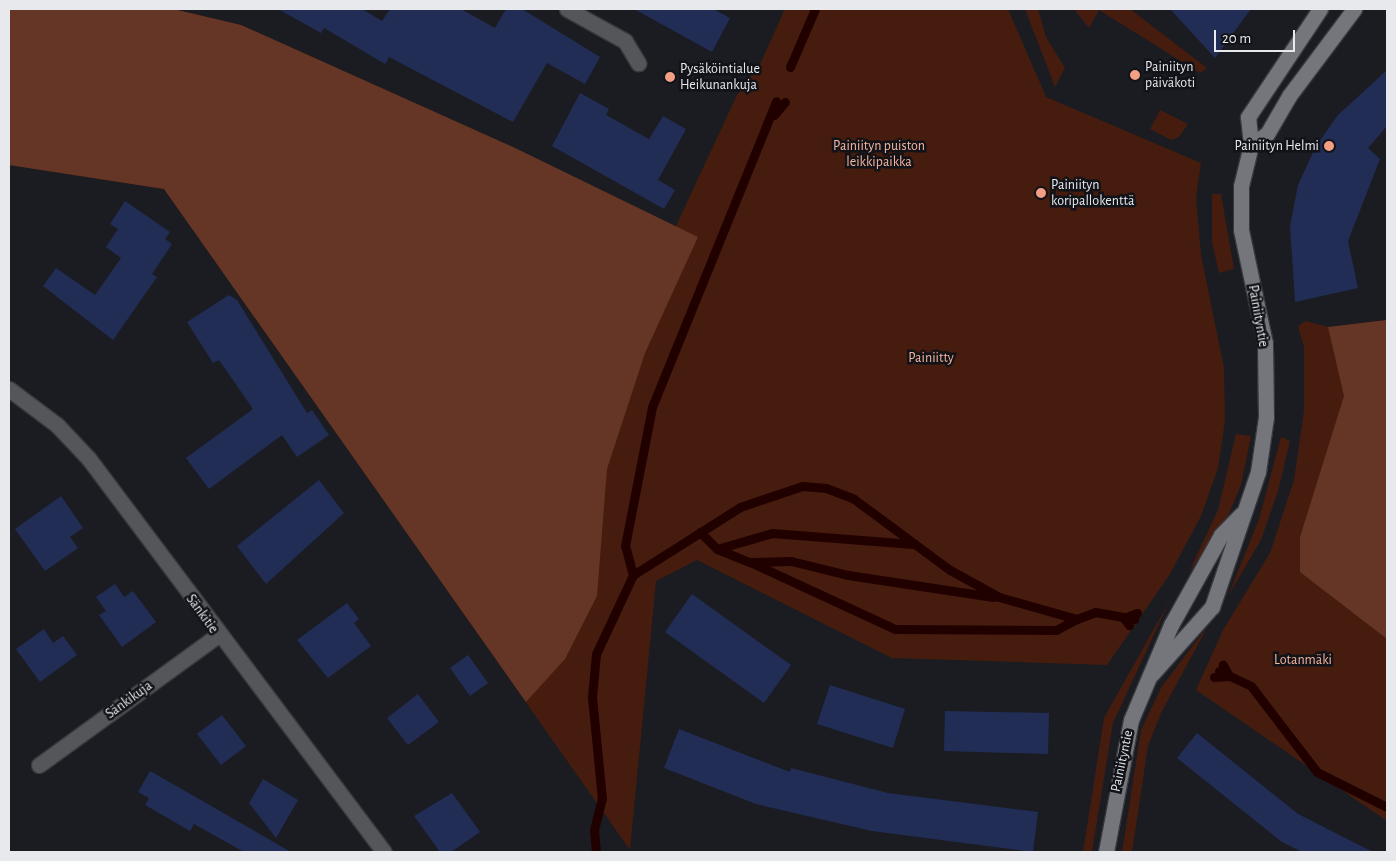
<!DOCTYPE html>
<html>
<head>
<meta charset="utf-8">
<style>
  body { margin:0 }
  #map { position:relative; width:1396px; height:861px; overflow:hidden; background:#1a1c22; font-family:"Alegreya Sans",sans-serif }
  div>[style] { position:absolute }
  .green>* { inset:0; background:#461c0e }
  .forest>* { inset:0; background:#653525 }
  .stream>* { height:9px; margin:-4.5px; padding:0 4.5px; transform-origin:4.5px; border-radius:4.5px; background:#210000 }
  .building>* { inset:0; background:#222d55 }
  .roads { filter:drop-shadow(1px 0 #37393e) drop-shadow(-1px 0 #37393e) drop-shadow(0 1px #37393e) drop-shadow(0 -1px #37393e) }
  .street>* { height:15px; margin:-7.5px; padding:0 7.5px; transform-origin:7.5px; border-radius:7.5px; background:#555659 }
  .secondary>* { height:15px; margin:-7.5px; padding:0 7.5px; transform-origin:7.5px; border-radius:7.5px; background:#75767b }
  .dots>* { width:14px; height:14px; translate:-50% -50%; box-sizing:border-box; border:2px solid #111318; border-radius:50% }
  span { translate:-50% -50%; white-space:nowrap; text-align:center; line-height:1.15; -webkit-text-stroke:5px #111318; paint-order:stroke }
  .poi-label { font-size:14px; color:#e8e9ed }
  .left { translate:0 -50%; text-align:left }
  .right { translate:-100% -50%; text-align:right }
  .park-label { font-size:14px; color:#f7b59f }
  .street-label { font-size:14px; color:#e8e9ed }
  .frame { position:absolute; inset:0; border:10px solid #e8e9ed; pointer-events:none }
  .scale { position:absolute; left:1214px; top:30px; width:81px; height:22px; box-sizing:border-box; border:2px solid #e8e9ed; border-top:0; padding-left:6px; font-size:15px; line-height:18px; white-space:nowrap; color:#e8e9ed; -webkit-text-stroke:4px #111318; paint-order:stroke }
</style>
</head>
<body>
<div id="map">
  <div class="green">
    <div style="clip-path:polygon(9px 9px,173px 9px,241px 25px,513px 147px,675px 228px,737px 95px,761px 62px,785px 9px,1008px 9px,1046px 97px,1201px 163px,1196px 198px,1201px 255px,1224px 368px,1225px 421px,1218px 468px,1201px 516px,1170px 574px,1107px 665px,892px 658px,697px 560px,656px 581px,630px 850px,164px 189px,9px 165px)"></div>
    <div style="clip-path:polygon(1025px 9px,1038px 9px,1046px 37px,1065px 68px,1055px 87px)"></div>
    <div style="clip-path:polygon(1074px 9px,1130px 9px,1207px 68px,1200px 73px,1099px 10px,1089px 28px)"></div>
    <div style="clip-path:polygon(1160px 110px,1188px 124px,1179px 137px,1171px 140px,1150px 129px)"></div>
    <div style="clip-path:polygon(1212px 194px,1221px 194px,1234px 269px,1219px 273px,1212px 242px)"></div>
    <div style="clip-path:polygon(1387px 320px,1387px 821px,1196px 690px,1223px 630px,1270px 553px,1294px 480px,1304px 411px,1304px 347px,1298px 326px,1306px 321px,1328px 327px)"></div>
    <div style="clip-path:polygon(1236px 434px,1251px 436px,1241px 485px,1228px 516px,1188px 574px,1218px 510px)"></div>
    <div style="clip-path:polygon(1281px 437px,1290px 441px,1278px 491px,1261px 540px,1228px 596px,1259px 519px)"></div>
    <div style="clip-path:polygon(1170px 600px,1113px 723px,1092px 852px,1083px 852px,1104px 718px)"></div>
    <div style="clip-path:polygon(1208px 626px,1162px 711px,1148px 746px,1132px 852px,1122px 852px,1141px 730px,1162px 686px)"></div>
  </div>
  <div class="forest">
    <div style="clip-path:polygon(9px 9px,173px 9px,241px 25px,513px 147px,698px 237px,645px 353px,607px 469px,597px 596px,565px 659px,526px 702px,164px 189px,9px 165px)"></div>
    <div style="clip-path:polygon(1387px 320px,1387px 639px,1300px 572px,1300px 537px,1344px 396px,1328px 327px)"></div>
  </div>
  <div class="stream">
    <div style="left:790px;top:67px;width:63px;rotate:-66.7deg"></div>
    <div style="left:774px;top:115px;width:17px;rotate:-50deg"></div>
    <div style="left:700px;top:532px;width:24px;rotate:45deg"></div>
    <div style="left:717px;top:549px;width:35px;rotate:22deg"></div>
    <div style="left:750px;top:562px;width:41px;rotate:-1.4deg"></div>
    <div style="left:791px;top:561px;width:59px;rotate:13.8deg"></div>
    <div style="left:848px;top:575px;width:147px;rotate:8.6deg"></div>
    <div style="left:717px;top:549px;width:57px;rotate:-16.2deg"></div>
    <div style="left:772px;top:533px;width:141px;rotate:4.5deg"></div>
    <div style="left:750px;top:562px;width:160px;rotate:24.8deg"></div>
    <div style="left:895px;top:629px;width:161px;rotate:0.4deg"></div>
    <div style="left:1056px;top:630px;width:24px;rotate:-28deg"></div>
    <div style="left:633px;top:575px;width:30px;rotate:-105deg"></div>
    <div style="left:625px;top:546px;width:142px;rotate:-79deg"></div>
    <div style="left:652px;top:407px;width:330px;rotate:-67.9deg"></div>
    <div style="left:1129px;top:625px;width:9px;rotate:-126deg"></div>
    <div style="left:1124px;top:618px;width:14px;rotate:-21deg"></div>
    <div style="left:1219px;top:671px;width:35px;rotate:25deg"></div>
    <div style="left:1251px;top:686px;width:108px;rotate:52.5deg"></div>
    <div style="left:1317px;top:772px;width:78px;rotate:26.6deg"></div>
    <div style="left:1214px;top:677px;width:15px;rotate:-4deg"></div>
    <div style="left:1229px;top:676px;width:13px;rotate:-119deg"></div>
    <div style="left:596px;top:852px;width:22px;rotate:-95deg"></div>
    <div style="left:594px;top:830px;width:32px;rotate:-76deg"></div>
    <div style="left:602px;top:799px;width:102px;rotate:-95.6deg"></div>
    <div style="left:592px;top:697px;width:43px;rotate:-84.7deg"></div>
    <div style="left:596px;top:654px;width:87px;rotate:-64.9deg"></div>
    <div style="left:633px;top:575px;width:127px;rotate:-32.4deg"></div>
    <div style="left:740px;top:507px;width:65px;rotate:-18.7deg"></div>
    <div style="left:802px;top:486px;width:24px;rotate:5deg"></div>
    <div style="left:826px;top:488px;width:30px;rotate:21deg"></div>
    <div style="left:854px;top:499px;width:119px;rotate:36.5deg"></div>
    <div style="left:950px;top:570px;width:56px;rotate:28.9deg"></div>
    <div style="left:999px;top:597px;width:81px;rotate:15.8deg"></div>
    <div style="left:1077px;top:619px;width:19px;rotate:-21deg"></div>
    <div style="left:1095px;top:612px;width:40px;rotate:10deg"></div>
  </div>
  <div class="building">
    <div style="clip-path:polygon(278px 9px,362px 9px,382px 21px,390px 9px,461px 9px,495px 28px,506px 9px,522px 9px,600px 57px,585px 84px,547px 63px,513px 122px,389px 57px,385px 64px,324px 28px,321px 33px)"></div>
    <div style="clip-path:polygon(634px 9px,713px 9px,730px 18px,712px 52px)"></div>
    <div style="clip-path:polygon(1170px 9px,1251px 9px,1215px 58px)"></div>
    <div style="clip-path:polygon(1387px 70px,1387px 126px,1368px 148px,1380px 159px,1348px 241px,1358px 288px,1295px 302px,1290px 226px,1298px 185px,1316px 146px,1338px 115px)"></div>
    <div style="clip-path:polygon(580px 93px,609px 109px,606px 115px,649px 139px,663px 116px,686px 129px,658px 180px,675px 190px,664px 209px,552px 146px)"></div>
    <div style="clip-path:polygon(125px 201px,170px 232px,165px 239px,172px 244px,152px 274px,157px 277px,113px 340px,43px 286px,56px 268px,95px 295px,121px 258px,106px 247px,118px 229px,110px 224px)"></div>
    <div style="clip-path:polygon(229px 295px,237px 300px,307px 413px,312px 410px,329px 435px,297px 457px,282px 435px,209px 489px,186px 458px,253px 409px,219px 360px,213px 363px,187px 322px)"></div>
    <div style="clip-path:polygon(319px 480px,344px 513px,266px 584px,237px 546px)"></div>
    <div style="clip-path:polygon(61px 496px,83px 528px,70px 537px,78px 548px,45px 571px,15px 529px)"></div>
    <div style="clip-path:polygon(115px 584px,124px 597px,133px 591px,156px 622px,122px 647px,99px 615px,106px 611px,96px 597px)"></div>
    <div style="clip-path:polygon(692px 594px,791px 665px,764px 703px,665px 632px)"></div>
    <div style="clip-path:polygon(347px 603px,359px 619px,354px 623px,371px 646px,328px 678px,297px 640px)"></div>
    <div style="clip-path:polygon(44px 629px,53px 643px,63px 636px,77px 655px,40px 682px,16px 649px)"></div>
    <div style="clip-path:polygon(468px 655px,488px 683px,470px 696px,450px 668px)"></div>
    <div style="clip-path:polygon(830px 685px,905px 709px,893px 748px,817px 724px)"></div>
    <div style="clip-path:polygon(418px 694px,439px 722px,408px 745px,387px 718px)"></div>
    <div style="clip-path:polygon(945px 711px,1049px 713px,1048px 754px,944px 751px)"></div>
    <div style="clip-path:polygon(222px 715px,246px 746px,221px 765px,197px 734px)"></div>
    <div style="clip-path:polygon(679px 729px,790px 772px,791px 768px,888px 793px,1038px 812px,1033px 852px,872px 831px,756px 804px,664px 768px)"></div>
    <div style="clip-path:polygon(1197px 733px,1298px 814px,1373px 852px,1302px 852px,1282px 842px,1177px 758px)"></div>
    <div style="clip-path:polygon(150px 771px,206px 803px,291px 852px,244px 852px,194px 824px,190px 831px,145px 805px,149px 798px,138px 792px)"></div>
    <div style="clip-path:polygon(263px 779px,298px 800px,276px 838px,249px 803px)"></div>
    <div style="clip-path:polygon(452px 793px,480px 832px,451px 852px,440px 852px,414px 816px)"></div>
  </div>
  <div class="roads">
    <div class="street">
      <div style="left:567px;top:9px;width:66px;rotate:28.9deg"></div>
      <div style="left:625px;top:41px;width:26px;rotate:59deg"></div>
      <div style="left:9px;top:389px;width:60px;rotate:36.9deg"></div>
      <div style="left:57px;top:425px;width:47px;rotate:46.7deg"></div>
      <div style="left:89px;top:459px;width:491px;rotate:53.1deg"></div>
      <div style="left:39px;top:765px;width:221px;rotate:-36deg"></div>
    </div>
    <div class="secondary">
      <div style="left:1251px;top:145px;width:19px;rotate:-35deg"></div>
      <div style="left:1267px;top:134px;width:44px;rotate:-59.9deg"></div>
      <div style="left:1289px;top:96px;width:109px;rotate:-53.2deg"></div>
      <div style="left:1152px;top:674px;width:90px;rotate:-48.2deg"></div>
      <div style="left:1212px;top:607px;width:143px;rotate:-71.2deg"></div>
      <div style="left:1258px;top:472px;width:56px;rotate:-81.7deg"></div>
      <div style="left:1266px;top:417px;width:74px;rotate:-90.8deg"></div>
      <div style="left:1265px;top:343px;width:116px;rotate:-102deg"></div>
      <div style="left:1241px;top:230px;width:44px;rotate:-90deg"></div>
      <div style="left:1241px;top:186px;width:42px;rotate:-76.3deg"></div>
      <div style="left:1251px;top:145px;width:28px;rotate:-96deg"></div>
      <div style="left:1248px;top:117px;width:130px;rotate:-56.3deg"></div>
      <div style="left:1106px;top:852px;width:134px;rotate:-79.3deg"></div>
      <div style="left:1131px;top:720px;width:103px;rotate:-67.2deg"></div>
      <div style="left:1171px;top:625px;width:103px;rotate:-60.9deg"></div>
      <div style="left:1221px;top:535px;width:28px;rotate:-46deg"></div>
    </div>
  </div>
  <div class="dots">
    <div style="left:1135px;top:75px;background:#f39f84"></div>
    <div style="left:670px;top:77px;background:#f39f84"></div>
    <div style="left:1329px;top:146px;background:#f39f84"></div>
    <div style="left:1041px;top:193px;background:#f39f84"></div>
  </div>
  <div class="poi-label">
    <span class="left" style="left:1145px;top:75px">Painiityn<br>päiväkoti</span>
    <span class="left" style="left:680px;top:77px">Pysäköintialue<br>Heikunankuja</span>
    <span class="right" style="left:1319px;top:146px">Painiityn Helmi</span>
    <span class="left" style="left:1051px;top:193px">Painiityn<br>koripallokenttä</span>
  </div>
  <div class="park-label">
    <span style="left:879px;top:154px">Painiityn puiston<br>leikkipaikka</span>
    <span style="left:931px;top:358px">Painiitty</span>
    <span style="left:1303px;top:660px">Lotanmäki</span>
  </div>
  <div class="street-label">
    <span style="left:1258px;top:316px;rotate:80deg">Painiityntie</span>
    <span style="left:202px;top:614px;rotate:54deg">Sänkitie</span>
    <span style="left:129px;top:700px;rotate:-36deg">Sänkikuja</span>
    <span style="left:1122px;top:761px;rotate:-78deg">Painiityntie</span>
  </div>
  <div class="frame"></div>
  <div class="scale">20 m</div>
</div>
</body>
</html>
